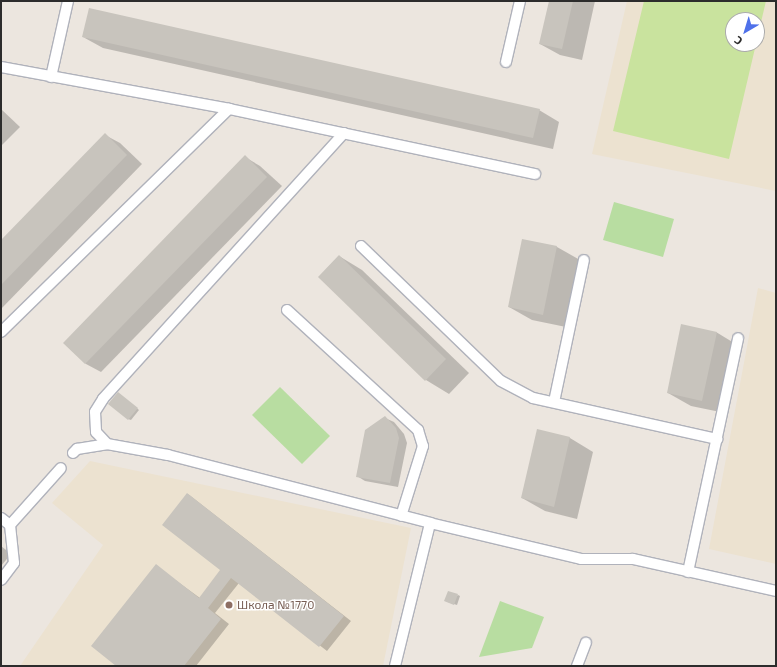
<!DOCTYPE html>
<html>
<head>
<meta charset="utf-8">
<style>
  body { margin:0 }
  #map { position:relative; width:777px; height:667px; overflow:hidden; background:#ece6df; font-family:"Exo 2",sans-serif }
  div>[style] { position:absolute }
  .education>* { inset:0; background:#ece2d0 }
  .green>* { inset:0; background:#b8dda1 }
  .pitch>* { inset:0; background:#c9e39e }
  .shadow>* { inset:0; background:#0003 }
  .building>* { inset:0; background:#c8c4bd }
  .roads { filter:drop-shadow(1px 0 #b0b2bb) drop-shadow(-1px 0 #b0b2bb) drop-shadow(0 1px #b0b2bb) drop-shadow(0 -1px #b0b2bb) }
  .lane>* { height:10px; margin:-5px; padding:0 5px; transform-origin:5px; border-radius:5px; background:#fff }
  .dots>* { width:11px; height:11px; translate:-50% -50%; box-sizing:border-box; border:2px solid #fff; border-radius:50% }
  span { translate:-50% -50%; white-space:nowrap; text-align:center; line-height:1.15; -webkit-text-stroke:3px #fff; paint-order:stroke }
  .education-label { font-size:12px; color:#785e54 }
  .left { translate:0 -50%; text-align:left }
  .frame { position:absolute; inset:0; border:2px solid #2c2c2c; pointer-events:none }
  .north { position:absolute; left:725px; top:12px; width:40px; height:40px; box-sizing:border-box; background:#fff; border:1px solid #ababab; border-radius:50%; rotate:218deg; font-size:11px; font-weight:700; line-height:16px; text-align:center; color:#2c2c2c }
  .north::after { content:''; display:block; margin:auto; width:14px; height:18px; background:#4f71ea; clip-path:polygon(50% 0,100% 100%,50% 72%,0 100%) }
</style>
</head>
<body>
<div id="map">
  <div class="education">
    <div style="clip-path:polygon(evenodd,627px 1px,776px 1px,776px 191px,592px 154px,627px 1px,733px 20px,757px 20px,757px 44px,733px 44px,733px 20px)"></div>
    <div style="clip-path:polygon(758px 288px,776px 293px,776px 564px,709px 549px)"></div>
    <div style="clip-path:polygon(90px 461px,411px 528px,383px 666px,20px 666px,103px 545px,52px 503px)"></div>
  </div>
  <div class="green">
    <div style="clip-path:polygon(614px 202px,674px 219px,663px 257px,603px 240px)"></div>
    <div style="clip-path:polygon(280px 387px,330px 436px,302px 464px,252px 415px)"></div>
    <div style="clip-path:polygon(500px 601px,544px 617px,532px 648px,479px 657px)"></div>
  </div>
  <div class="pitch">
    <div style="clip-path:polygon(644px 1px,766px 1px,757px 39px,757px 20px,733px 20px,733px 44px,756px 44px,729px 159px,613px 131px)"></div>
  </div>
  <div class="shadow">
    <div style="clip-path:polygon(550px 1px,595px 1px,582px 60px,560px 55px,540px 44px)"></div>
    <div style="clip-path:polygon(83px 37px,539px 110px,559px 122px,553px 149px,103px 48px)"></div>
    <div style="clip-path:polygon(1px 109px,20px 127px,1px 146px)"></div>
    <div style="clip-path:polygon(105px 135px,120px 143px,142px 164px,1px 309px,1px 242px)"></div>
    <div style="clip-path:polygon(245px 157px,260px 166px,282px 186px,101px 372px,86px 364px,64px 343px)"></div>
    <div style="clip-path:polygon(523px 240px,557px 247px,580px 260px,566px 327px,532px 320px,509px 307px)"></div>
    <div style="clip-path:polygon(339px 256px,362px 270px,469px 373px,449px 394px,426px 380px,319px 277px)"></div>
    <div style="clip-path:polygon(716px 332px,739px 346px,725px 413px,691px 406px,668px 393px)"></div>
    <div style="clip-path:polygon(120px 395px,139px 410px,131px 420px,128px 419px)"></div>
    <div style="clip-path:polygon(385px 418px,394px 422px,404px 434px,407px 443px,398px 487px,365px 481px,357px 476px)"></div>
    <div style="clip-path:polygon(538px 430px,570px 438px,593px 452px,577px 519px,545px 511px,522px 498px)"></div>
    <div style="clip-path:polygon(188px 494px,351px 621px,327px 651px,239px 583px,215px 613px,229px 624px,196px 666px,118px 666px,156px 566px,200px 598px,222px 570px)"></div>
    <div style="clip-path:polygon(1px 546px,11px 554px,1px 566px)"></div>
    <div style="clip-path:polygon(458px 595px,460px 596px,457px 605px,448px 602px)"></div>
  </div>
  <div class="building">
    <div style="clip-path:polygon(549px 1px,573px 1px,562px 49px,539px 44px)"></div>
    <div style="clip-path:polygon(89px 8px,540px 109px,533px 138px,82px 37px)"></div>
    <div style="clip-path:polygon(105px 133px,127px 155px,1px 285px,1px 240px)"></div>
    <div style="clip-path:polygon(245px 155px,267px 177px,85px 364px,63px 343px)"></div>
    <div style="clip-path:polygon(522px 239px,557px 246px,543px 315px,508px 307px)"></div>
    <div style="clip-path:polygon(339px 255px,446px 359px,425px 381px,318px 277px)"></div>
    <div style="clip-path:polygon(681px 324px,717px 332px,702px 401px,667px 393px)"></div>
    <div style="clip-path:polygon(118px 392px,138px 408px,128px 420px,108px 404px)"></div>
    <div style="clip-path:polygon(385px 416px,396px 428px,399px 438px,390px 483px,356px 477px,365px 430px)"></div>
    <div style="clip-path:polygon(537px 429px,570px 437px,554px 507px,521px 498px)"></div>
    <div style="clip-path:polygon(187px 493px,344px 616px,319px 647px,231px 578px,208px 608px,221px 619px,184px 666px,116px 666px,91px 646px,156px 564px,199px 598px,220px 570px,162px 525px)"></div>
    <div style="clip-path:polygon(448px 591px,458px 594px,454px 605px,444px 601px)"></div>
  </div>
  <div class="roads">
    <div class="lane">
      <div style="left:506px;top:62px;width:63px;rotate:-77.1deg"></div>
      <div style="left:1px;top:67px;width:232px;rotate:10.4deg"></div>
      <div style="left:229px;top:109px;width:313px;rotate:12deg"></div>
      <div style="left:51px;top:77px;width:78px;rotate:-77.4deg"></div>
      <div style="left:344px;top:133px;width:359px;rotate:132.2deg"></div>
      <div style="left:103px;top:399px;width:15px;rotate:122deg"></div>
      <div style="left:95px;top:412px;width:20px;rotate:87deg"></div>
      <div style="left:96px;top:432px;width:16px;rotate:47deg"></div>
      <div style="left:107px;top:444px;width:62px;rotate:10.2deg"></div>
      <div style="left:168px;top:455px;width:271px;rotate:14.5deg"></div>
      <div style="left:361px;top:246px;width:194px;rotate:44deg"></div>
      <div style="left:501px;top:381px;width:36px;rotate:28deg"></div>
      <div style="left:533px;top:398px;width:189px;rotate:12.6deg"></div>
      <div style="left:287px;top:310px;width:178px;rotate:42.5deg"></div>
      <div style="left:418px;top:430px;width:17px;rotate:73deg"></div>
      <div style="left:423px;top:446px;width:73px;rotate:107.4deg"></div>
      <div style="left:1px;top:332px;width:319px;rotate:-44.4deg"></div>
      <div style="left:554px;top:402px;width:145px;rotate:-78.1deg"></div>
      <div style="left:73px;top:453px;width:6px;rotate:-45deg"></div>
      <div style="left:77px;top:449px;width:30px;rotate:-9deg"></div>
      <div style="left:1px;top:518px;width:11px;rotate:38deg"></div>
      <div style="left:10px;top:525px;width:38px;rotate:84deg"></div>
      <div style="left:14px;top:563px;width:21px;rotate:127deg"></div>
      <div style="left:10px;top:525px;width:76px;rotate:-48.2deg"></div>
      <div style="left:688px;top:572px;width:239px;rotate:-77.9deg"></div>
      <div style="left:395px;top:666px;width:147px;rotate:-76.2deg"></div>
      <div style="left:430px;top:523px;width:155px;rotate:13.4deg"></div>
      <div style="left:581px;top:559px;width:52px"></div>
      <div style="left:633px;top:559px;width:147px;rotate:12.6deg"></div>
      <div style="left:577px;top:666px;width:25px;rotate:-69deg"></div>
    </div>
  </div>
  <div class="dots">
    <div style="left:229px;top:605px;background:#8d6e63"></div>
  </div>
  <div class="education-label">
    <span class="left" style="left:237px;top:605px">Школа №1770</span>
  </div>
  <div class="frame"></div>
  <div class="north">С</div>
</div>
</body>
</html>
